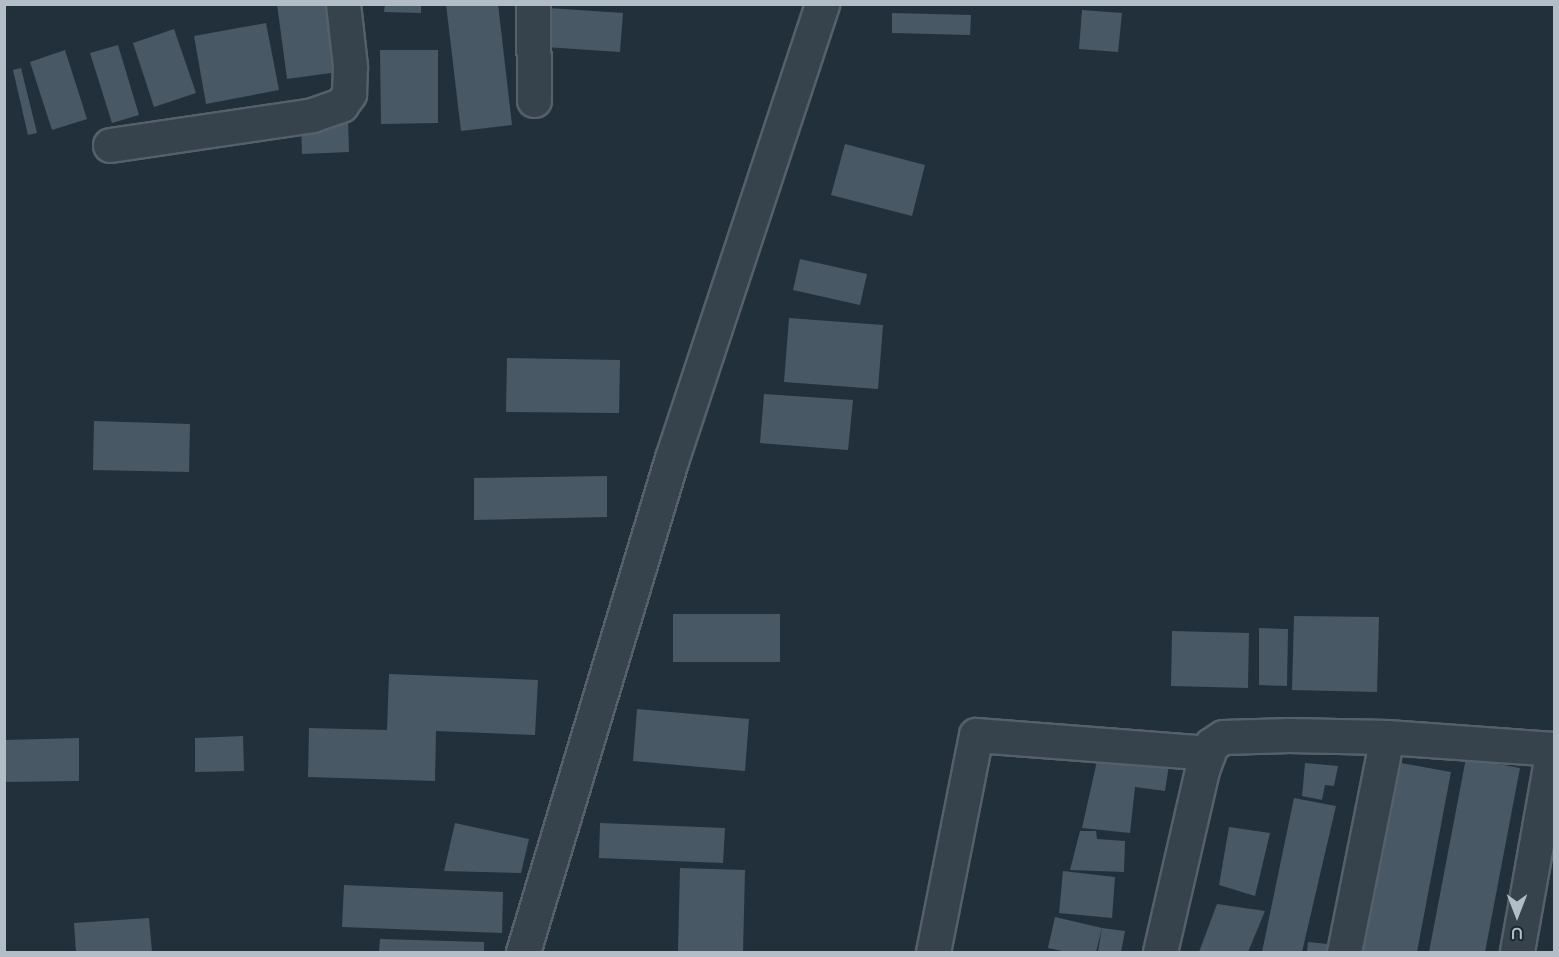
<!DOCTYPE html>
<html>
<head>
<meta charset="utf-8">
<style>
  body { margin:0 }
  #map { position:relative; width:1559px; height:957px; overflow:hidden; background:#22303c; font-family:"Varela Round",sans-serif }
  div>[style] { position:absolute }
  .building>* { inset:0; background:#485865 }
  .roads { filter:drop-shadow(2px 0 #55606a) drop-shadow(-2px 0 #55606a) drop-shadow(0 2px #55606a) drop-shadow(0 -2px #55606a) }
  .minor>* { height:33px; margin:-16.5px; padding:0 16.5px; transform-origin:16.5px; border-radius:16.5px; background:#36424c }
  span { translate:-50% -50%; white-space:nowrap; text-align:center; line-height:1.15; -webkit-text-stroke:5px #1c2731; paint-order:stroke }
  .frame { position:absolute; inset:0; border:6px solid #b2bdc8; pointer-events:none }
  .north { position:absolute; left:1487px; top:885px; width:60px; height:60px; -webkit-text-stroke:4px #1c2731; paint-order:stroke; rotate:180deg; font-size:16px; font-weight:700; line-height:24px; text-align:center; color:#b2bdc8 }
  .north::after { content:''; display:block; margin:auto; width:21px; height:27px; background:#b2bdc8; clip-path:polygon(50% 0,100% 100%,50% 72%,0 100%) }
</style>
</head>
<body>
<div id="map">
  <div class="building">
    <div style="clip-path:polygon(277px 4px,329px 4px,338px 72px,287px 79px)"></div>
    <div style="clip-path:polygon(385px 4px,421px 4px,421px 13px,384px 12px)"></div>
    <div style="clip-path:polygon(446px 4px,498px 4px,512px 125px,461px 131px)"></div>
    <div style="clip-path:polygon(548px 8px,623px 13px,620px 52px,545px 47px)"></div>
    <div style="clip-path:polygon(1082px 10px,1122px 13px,1118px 52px,1079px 49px)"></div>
    <div style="clip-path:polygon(892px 13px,971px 15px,970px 35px,892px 33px)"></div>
    <div style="clip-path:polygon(266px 23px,279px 90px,206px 104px,194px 36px)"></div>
    <div style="clip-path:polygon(174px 29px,196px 93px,154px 107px,133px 43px)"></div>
    <div style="clip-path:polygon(118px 45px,139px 115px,112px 123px,90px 53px)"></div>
    <div style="clip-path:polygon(65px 50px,87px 119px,52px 130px,30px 62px)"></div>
    <div style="clip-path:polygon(380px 50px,438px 50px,438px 123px,381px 124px)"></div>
    <div style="clip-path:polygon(21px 68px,37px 133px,28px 135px,13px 70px)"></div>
    <div style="clip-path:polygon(348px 120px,349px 152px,302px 154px,301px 121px)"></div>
    <div style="clip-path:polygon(845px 144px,925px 165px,912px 216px,831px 195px)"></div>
    <div style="clip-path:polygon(800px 259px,867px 274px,860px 305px,793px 290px)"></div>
    <div style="clip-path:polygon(789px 318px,883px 325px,878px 389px,784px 382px)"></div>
    <div style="clip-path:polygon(507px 358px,620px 360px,619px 413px,506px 412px)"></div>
    <div style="clip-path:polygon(764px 394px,853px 400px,848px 450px,760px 443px)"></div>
    <div style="clip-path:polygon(94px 421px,190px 424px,189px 472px,93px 470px)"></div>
    <div style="clip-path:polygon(607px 476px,607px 517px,474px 520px,474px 478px)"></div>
    <div style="clip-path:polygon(673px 614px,780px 614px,780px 662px,673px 662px)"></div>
    <div style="clip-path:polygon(1294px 616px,1379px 617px,1377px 692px,1292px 690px)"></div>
    <div style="clip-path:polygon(1259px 628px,1288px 629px,1287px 686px,1259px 685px)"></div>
    <div style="clip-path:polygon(1172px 631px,1249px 633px,1248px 688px,1171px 686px)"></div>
    <div style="clip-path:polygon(389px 674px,538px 680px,535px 735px,436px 731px,435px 781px,308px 777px,309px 728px,387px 730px)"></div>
    <div style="clip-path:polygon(637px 709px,749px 719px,745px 771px,633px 761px)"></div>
    <div style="clip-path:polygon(243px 736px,244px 771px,195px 772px,195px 738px)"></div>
    <div style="clip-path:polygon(79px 738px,79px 781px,4px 782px,4px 740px)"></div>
    <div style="clip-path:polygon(1099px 752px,1169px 765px,1165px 791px,1135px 787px,1130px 833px,1082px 828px)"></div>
    <div style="clip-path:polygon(1466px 758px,1520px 768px,1485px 952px,1429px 952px)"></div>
    <div style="clip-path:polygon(1390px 761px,1451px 772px,1417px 952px,1354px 952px)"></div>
    <div style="clip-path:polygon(1305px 763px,1338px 766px,1334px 786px,1325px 785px,1322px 800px,1302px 796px)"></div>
    <div style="clip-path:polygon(1294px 798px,1336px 806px,1302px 952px,1262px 952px)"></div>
    <div style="clip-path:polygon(455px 823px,529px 839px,521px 873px,444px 871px)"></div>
    <div style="clip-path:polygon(600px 823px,725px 828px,723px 863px,599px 858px)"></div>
    <div style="clip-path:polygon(1229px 827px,1270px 833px,1255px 896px,1219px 885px)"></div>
    <div style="clip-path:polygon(1080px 831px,1096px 831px,1097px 839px,1125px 841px,1124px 872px,1070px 870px)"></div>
    <div style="clip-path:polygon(680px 868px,745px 870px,743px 952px,678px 952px)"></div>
    <div style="clip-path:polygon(1063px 871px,1115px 877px,1112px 918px,1059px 913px)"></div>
    <div style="clip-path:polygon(344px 885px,503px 892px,502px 933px,342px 927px)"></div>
    <div style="clip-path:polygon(1217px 904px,1265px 911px,1248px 952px,1199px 952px)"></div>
    <div style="clip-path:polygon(1055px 917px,1102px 928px,1096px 952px,1067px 952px,1048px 948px)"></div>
    <div style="clip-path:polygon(149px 918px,152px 952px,76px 952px,74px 923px)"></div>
    <div style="clip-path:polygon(1102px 928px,1125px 931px,1121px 952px,1098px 952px)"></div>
    <div style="clip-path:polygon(380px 939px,484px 942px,484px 952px,379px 952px)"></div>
    <div style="clip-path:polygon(1308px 942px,1328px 944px,1327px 952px,1307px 952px)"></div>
  </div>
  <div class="roads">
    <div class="minor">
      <div style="left:533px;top:4px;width:96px;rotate:89.4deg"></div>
      <div style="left:110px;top:145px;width:204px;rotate:-8.4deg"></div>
      <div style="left:312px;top:115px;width:31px;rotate:-19deg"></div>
      <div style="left:341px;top:105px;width:14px;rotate:-54deg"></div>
      <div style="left:349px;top:94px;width:28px;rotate:-88deg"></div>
      <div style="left:350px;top:66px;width:62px;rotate:-96.4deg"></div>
      <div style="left:523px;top:952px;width:516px;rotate:-73.22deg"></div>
      <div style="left:672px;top:458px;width:478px;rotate:-71.7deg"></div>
      <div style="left:933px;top:952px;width:221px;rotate:-78.8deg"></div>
      <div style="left:976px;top:735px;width:233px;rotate:4.4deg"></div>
      <div style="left:1160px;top:952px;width:187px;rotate:-77deg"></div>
      <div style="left:1202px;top:770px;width:27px;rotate:-70deg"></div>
      <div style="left:1211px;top:745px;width:14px;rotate:-34deg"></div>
      <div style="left:1223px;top:737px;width:66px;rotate:-1.7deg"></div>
      <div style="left:1289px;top:735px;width:98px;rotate:1.2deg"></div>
      <div style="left:1387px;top:737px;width:166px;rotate:4.1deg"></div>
      <div style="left:1553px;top:749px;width:206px;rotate:100.1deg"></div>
      <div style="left:1344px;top:952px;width:219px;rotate:-78.7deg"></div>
    </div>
  </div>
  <div class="frame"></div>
  <div class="north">U</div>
</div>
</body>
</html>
